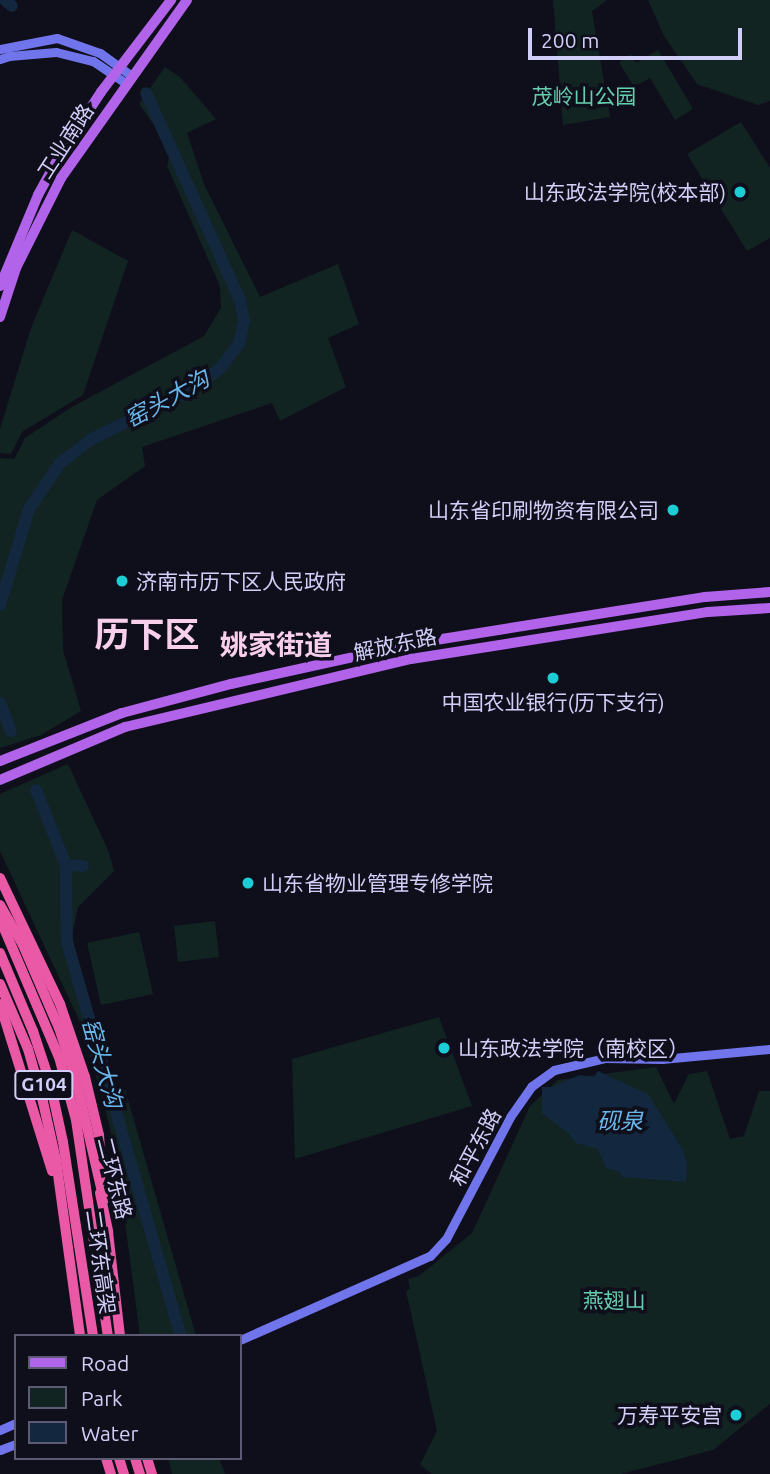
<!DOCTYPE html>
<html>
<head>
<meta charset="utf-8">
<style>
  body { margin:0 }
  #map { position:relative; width:770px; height:1474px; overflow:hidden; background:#0f0e1b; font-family:Ubuntu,"Noto Sans SC",sans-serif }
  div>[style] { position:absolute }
  .green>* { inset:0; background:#112422 }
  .water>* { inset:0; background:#13273e }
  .river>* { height:12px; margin:-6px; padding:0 6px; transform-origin:6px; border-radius:6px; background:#13273e }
  .secondary>* { height:9px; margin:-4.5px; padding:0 4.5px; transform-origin:4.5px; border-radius:4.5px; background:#7175ec }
  .primary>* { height:10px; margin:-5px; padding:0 5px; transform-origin:5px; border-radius:5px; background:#b163ea }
  .highway>* { height:10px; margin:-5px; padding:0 5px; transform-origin:5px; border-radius:5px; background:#e959a5 }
  .highway-bridge>* { height:10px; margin:-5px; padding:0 5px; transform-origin:5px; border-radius:5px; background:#e959a5 }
  .dots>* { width:19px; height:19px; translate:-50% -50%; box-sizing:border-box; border:4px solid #0f0e1b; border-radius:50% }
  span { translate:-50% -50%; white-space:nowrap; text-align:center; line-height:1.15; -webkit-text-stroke:7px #0f0e1b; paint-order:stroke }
  .shield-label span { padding:2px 5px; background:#0f0e1b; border:2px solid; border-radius:5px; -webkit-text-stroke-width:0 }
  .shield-label { font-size:19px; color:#d1cef8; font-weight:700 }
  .park-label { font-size:21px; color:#65ceae }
  .street-label { font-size:21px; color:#d1cef8 }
  .poi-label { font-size:21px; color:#d1cef8 }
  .right { translate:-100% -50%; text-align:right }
  .left { translate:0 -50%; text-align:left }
  .water-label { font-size:23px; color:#69b6eb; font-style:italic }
  .district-label { font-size:28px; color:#f9d0ec; font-weight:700 }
  .town-label { font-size:35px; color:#f9d0ec; font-weight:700 }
  .legend { position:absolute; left:14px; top:1334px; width:228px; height:126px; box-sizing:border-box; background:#0f0e1b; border:2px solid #5d5b73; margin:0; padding:9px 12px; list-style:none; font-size:21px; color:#d1cef8 }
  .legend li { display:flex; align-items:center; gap:14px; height:35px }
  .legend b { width:35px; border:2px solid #5d5b73 }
  .scale { position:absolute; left:528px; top:28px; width:214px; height:32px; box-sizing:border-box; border:4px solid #d1cef8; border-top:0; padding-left:9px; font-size:21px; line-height:24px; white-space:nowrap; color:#d1cef8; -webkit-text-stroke:5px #0f0e1b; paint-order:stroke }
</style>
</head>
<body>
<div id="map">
  <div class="green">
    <div style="clip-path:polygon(553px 0,607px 0,592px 11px,610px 117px,563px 125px)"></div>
    <div style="clip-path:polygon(648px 0,770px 0,770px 101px,758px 105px,697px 84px,664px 36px)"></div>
    <div style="clip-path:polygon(658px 50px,693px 109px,675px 120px,650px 78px,634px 87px,619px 62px,631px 54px,636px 63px)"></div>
    <div style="clip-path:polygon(165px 67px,180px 77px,216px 119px,187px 133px,204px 184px,260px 297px,338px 264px,359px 324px,328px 338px,346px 387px,280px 421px,272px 403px,142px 447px,145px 466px,97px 500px,62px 600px,63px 650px,81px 711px,41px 735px,0 748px,0 458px,14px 459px,25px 438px,70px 408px,204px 336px,221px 308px,220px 286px,167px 166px,171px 149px,139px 104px)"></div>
    <div style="clip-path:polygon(741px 122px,770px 168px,770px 238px,747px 251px,687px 154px)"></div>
    <div style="clip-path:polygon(72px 230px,128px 261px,83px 395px,22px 432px,11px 454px,0 453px,0 429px,31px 328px)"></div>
    <div style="clip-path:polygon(68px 764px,108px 850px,114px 871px,78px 907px,71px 941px,64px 944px,111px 1077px,97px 1080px,80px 1022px,0 851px,0 794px)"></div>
    <div style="clip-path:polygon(215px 921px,219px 957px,178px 962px,174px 926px)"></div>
    <div style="clip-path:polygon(139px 932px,153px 994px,101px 1005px,87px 943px)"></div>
    <div style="clip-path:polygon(439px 1017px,472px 1106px,295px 1159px,292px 1059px)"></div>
    <div style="clip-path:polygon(656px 1067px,674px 1104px,689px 1074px,707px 1071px,730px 1139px,744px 1136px,759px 1091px,770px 1091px,770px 1404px,713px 1450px,621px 1474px,432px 1474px,420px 1465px,437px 1431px,406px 1291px,410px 1289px,408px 1279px,419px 1276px,472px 1233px,530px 1106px,558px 1080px)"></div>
    <div style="clip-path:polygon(125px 1089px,196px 1336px,140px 1336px,116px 1153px,102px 1096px)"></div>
    <div style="clip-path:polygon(168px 1458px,219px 1458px,225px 1474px,172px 1474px)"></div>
  </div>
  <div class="water">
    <div style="clip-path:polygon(598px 1071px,648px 1094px,683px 1150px,687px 1164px,686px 1182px,622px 1177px,620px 1172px,606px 1168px,598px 1149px,576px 1143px,568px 1133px,542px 1113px,542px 1087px,552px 1087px,580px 1075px,594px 1077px)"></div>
  </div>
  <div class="river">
    <div style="left:5px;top:0;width:9px;rotate:41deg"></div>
    <div style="left:0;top:605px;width:100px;rotate:-73.2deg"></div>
    <div style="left:29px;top:509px;width:55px;rotate:-56deg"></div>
    <div style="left:60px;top:463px;width:40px;rotate:-37deg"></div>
    <div style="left:92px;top:439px;width:106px;rotate:-26.3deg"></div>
    <div style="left:187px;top:392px;width:39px;rotate:-35deg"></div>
    <div style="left:219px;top:370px;width:34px;rotate:-53deg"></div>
    <div style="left:239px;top:343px;width:23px;rotate:-77deg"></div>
    <div style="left:244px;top:321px;width:21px;rotate:-101deg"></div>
    <div style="left:240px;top:300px;width:227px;rotate:-114.4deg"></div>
    <div style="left:0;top:703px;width:30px;rotate:69deg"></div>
    <div style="left:36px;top:790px;width:81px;rotate:68.2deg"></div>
    <div style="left:66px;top:865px;width:77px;rotate:89.3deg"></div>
    <div style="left:67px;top:942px;width:410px;rotate:73.9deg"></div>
    <div style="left:66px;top:865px;width:17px;rotate:3deg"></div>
  </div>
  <div class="secondary">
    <div style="left:0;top:49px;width:58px;rotate:-10.9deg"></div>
    <div style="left:57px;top:38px;width:46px;rotate:19.2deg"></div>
    <div style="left:100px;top:53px;width:39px;rotate:36deg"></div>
    <div style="left:0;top:59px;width:9px;rotate:-18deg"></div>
    <div style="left:9px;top:56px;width:47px;rotate:-4.9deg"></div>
    <div style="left:56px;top:52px;width:38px;rotate:14deg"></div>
    <div style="left:93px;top:61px;width:41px;rotate:34.1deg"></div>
    <div style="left:240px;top:1340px;width:208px;rotate:-23.9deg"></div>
    <div style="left:430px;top:1256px;width:23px;rotate:-47deg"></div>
    <div style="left:446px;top:1239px;width:138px;rotate:-62.3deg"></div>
    <div style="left:510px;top:1117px;width:38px;rotate:-55deg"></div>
    <div style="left:532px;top:1086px;width:27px;rotate:-36deg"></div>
    <div style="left:554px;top:1070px;width:52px;rotate:-13.2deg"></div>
    <div style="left:605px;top:1058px;width:57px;rotate:1deg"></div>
    <div style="left:662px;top:1059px;width:108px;rotate:-5.3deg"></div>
    <div style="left:0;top:1430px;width:17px;rotate:-24deg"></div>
    <div style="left:0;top:1450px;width:17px;rotate:-21deg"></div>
  </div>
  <div class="primary">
    <div style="left:0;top:286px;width:99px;rotate:-67.3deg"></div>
    <div style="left:38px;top:195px;width:48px;rotate:-61.3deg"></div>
    <div style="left:61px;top:153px;width:73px;rotate:-56.7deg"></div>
    <div style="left:101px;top:92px;width:116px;rotate:-52.7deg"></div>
    <div style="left:0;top:317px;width:52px;rotate:-71.9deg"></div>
    <div style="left:16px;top:268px;width:101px;rotate:-63.4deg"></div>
    <div style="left:61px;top:178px;width:218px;rotate:-54.7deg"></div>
    <div style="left:0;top:761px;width:131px;rotate:-21.5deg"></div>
    <div style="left:122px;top:713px;width:113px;rotate:-14.9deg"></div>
    <div style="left:231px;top:684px;width:190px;rotate:-12.4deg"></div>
    <div style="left:417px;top:643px;width:292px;rotate:-9.1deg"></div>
    <div style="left:705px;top:597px;width:65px;rotate:-4.4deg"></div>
    <div style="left:0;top:780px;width:136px;rotate:-23deg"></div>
    <div style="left:125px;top:727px;width:294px;rotate:-13.4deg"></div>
    <div style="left:411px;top:659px;width:301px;rotate:-9deg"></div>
    <div style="left:708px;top:612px;width:62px;rotate:-3.7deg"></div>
  </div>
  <div class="highway">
    <div style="left:0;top:878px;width:140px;rotate:64.5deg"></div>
    <div style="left:60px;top:1004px;width:77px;rotate:71.1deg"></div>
    <div style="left:85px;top:1077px;width:60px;rotate:76.4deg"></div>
    <div style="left:99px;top:1135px;width:41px;rotate:85.8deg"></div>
    <div style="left:0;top:919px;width:150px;rotate:66.9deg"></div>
    <div style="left:59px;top:1057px;width:65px;rotate:74.9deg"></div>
    <div style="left:76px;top:1120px;width:218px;rotate:81.6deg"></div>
    <div style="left:0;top:953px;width:85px;rotate:67.1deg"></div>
    <div style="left:33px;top:1031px;width:54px;rotate:71.6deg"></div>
    <div style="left:50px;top:1082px;width:61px;rotate:77.8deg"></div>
    <div style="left:63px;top:1142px;width:196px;rotate:81.2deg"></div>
    <div style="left:0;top:984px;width:71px;rotate:66.7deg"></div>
    <div style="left:28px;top:1049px;width:55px;rotate:74.2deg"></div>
    <div style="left:43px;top:1102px;width:59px;rotate:77.4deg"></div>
    <div style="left:56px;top:1160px;width:178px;rotate:82.2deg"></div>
    <div style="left:0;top:1004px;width:175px;rotate:72.7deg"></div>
    <div style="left:100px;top:1193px;width:40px;rotate:78deg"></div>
    <div style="left:108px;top:1232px;width:105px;rotate:83.4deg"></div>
    <div style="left:106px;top:1458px;width:17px;rotate:73deg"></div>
    <div style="left:119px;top:1458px;width:17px;rotate:73deg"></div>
    <div style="left:135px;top:1458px;width:17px;rotate:73deg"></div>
    <div style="left:147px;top:1458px;width:17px;rotate:73deg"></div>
  </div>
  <div class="highway-bridge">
    <div style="left:0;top:905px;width:46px;rotate:60.1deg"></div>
    <div style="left:23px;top:945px;width:90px;rotate:66.6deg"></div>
    <div style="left:59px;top:1028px;width:55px;rotate:71.9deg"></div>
    <div style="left:76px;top:1080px;width:123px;rotate:76.9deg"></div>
  </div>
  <div class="dots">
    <div style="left:740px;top:192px;background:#1dcdd6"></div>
    <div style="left:673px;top:510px;background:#1dcdd6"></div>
    <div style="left:122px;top:581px;background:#1dcdd6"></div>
    <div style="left:553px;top:678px;background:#1dcdd6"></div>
    <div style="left:248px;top:883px;background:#1dcdd6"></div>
    <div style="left:444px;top:1048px;background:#1dcdd6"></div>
    <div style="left:736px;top:1415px;background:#1dcdd6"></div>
  </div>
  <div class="shield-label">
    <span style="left:44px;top:1085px">G104</span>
  </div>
  <div class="park-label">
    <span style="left:584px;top:96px">茂岭山公园</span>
    <span style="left:614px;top:1300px">燕翅山</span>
  </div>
  <div class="street-label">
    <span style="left:65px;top:141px;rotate:-57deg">工业南路</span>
    <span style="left:395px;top:644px;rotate:-12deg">解放东路</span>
    <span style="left:475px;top:1147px;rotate:-62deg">和平东路</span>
    <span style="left:115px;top:1178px;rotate:76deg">二环东路</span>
    <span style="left:101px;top:1262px;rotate:82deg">二环东高架</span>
  </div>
  <div class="poi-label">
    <span class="right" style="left:726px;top:192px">山东政法学院(校本部)</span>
    <span class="right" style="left:659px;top:510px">山东省印刷物资有限公司</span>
    <span class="left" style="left:136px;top:581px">济南市历下区人民政府</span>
    <span style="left:553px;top:702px">中国农业银行(历下支行)</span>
    <span class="left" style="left:262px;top:883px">山东省物业管理专修学院</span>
    <span class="left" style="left:458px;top:1048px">山东政法学院（南校区）</span>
    <span class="right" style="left:722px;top:1415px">万寿平安宫</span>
  </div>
  <div class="water-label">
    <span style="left:167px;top:399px;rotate:-29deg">窑头大沟</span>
    <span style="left:102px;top:1063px;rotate:74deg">窑头大沟</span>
    <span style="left:620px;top:1121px">砚泉</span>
  </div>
  <div class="district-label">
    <span style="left:276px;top:645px">姚家街道</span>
  </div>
  <div class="town-label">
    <span style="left:147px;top:634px">历下区</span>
  </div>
  <ul class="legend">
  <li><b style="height:9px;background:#b163ea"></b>Road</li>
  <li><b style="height:19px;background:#112422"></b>Park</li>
  <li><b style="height:19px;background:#13273e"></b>Water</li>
  </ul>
  <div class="scale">200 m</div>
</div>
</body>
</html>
